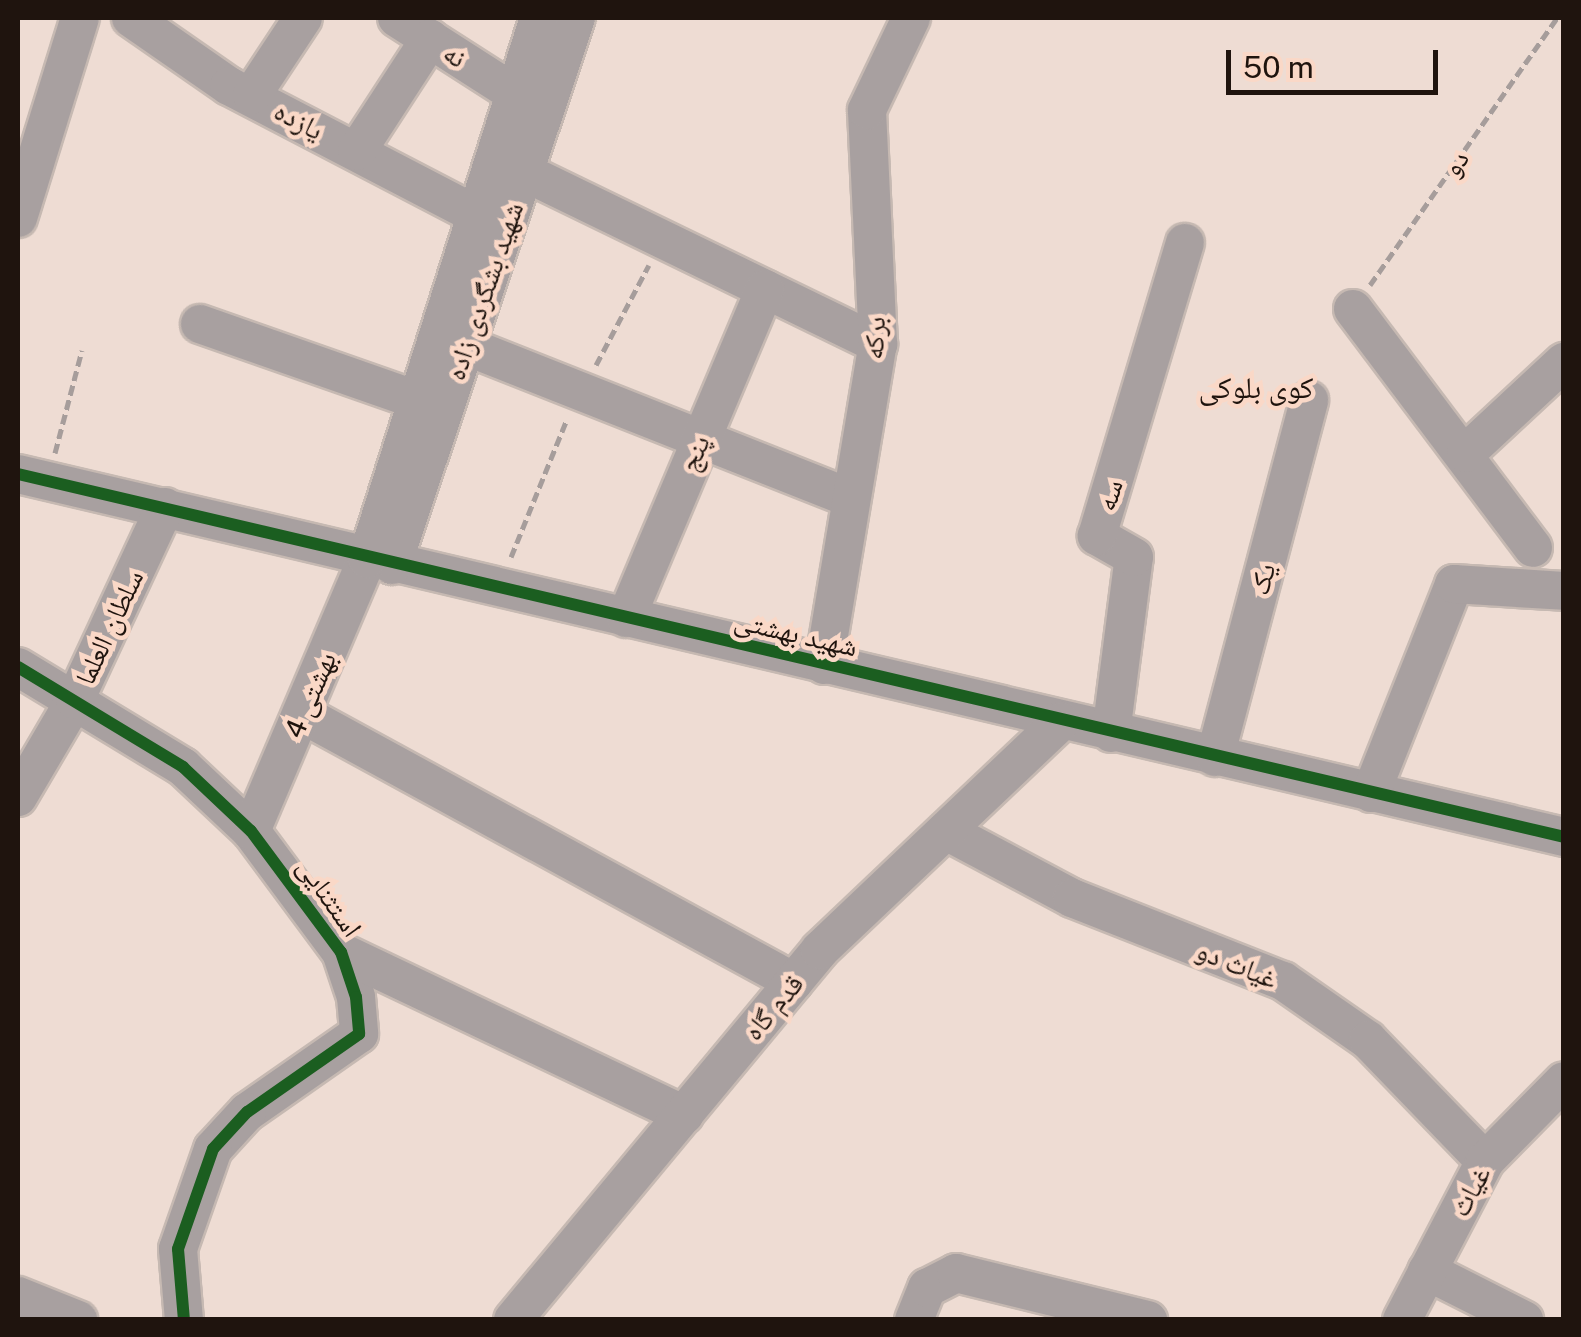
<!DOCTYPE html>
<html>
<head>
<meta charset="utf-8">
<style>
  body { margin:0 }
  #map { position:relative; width:1581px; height:1337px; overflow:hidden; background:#eedcd3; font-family:"Public Sans","Noto Naskh Arabic",sans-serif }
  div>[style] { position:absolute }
  .path>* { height:5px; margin-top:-2.5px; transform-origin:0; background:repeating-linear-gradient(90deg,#a69d9b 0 10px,transparent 0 15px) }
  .roads { filter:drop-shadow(2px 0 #c6b9b2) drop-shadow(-2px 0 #c6b9b2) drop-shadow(0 2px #c6b9b2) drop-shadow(0 -2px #c6b9b2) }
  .minor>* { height:38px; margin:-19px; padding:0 19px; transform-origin:19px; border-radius:19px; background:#a8a0a0 }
  .cycleway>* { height:12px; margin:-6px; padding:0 6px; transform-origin:6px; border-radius:6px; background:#1b5e20 }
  span { translate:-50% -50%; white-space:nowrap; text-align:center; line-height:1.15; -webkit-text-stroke:9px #fad8c7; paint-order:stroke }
  .street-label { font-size:28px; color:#1f140e }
  .neighbourhood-label { font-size:30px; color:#1f140e }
  .frame { position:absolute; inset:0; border:20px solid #1f140e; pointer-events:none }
  .scale { position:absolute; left:1226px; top:50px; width:212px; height:45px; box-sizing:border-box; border:5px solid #1f140e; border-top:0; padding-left:12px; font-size:30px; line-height:35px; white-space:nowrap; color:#1f140e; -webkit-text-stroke:8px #fad8c7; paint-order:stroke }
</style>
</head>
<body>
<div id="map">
  <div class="path">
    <div style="left:1370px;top:285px;width:326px;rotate:-55deg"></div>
    <div style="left:596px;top:365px;width:113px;rotate:-62.1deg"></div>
    <div style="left:55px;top:453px;width:106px;rotate:-75.3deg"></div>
    <div style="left:511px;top:557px;width:149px;rotate:-67.9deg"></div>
  </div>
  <div class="roads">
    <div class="minor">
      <div style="left:131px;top:18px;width:119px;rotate:34.8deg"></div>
      <div style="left:229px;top:86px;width:297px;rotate:27.5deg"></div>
      <div style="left:397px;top:18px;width:139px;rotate:32.7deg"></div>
      <div style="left:252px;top:95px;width:92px;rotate:-56.5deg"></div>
      <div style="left:357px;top:151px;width:134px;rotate:-56.9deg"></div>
      <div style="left:524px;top:172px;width:394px;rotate:25.9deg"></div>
      <div style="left:18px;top:218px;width:209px;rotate:-72.8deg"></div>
      <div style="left:1353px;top:309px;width:299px;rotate:53deg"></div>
      <div style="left:200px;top:324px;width:224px;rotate:19.3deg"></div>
      <div style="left:466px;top:346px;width:412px;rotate:21.6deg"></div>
      <div style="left:1466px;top:453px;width:134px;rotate:-42.9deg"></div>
      <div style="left:18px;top:474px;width:1588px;rotate:13.21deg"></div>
      <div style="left:392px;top:565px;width:577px;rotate:-71.41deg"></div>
      <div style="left:626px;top:618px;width:357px;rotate:-67.1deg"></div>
      <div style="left:824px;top:665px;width:326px;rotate:-80.5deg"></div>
      <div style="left:878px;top:344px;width:234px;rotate:-92.7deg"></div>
      <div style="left:867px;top:110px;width:102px;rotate:-64.4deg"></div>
      <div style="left:18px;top:667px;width:193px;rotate:31.2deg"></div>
      <div style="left:183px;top:767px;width:93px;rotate:43.3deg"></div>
      <div style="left:251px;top:831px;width:151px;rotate:53.4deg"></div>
      <div style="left:341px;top:952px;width:47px;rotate:71.6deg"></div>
      <div style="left:356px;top:997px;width:37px;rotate:85deg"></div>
      <div style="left:359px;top:1034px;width:136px;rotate:145.1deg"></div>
      <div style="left:247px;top:1112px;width:50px;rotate:132.6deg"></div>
      <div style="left:213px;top:1149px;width:106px;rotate:109.3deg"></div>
      <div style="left:178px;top:1249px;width:71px;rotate:85.2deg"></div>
      <div style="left:302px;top:714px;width:560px;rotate:28.58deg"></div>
      <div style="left:1111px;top:733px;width:177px;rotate:-82.6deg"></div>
      <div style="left:1134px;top:557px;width:43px;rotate:-150.4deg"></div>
      <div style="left:1097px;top:536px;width:306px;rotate:-73.3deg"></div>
      <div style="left:1215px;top:757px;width:369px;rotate:-75.2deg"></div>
      <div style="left:1371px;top:793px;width:225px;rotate:-68.3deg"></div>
      <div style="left:1454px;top:584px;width:110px;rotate:3.6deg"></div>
      <div style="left:18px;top:797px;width:113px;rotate:-59.6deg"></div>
      <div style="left:75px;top:700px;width:213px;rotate:-65deg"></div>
      <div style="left:251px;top:831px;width:296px;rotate:-66.9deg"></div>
      <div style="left:367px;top:559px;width:568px;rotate:-72.36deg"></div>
      <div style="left:946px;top:831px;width:143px;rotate:28deg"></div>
      <div style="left:1072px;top:898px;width:227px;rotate:21.5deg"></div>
      <div style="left:1283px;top:981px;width:103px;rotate:34.8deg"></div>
      <div style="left:1368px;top:1040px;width:168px;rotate:46deg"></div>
      <div style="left:341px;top:952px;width:380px;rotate:25.4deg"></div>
      <div style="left:1427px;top:1271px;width:109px;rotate:26.8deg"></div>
      <div style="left:18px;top:1296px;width:65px;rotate:21.8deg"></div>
      <div style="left:513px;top:1320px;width:481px;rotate:-50.3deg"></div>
      <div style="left:820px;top:950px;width:332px;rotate:-43.5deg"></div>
      <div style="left:914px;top:1320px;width:35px;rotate:-68deg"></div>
      <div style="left:927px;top:1288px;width:33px;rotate:-27deg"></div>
      <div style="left:956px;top:1273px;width:198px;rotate:13.8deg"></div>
      <div style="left:1402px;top:1320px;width:179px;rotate:-62.4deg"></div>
      <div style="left:1485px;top:1161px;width:112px;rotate:-45.4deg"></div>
    </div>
  </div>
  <div class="cycleway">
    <div style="left:18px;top:474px;width:1588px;rotate:13.21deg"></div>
    <div style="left:18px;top:667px;width:193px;rotate:31.2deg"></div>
    <div style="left:183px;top:767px;width:93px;rotate:43.3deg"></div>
    <div style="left:251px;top:831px;width:151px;rotate:53.4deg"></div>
    <div style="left:341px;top:952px;width:47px;rotate:71.6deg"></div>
    <div style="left:356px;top:997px;width:37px;rotate:85deg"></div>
    <div style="left:359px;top:1034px;width:136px;rotate:145.1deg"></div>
    <div style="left:247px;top:1112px;width:50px;rotate:132.6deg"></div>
    <div style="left:213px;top:1149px;width:106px;rotate:109.3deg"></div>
    <div style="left:178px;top:1249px;width:71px;rotate:85.2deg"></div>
  </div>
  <div class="street-label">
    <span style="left:455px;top:55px;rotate:32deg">نه</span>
    <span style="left:299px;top:120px;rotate:28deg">یازده</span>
    <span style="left:1455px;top:163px;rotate:-55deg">دو</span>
    <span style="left:484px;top:291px;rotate:-71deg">شهید بشگردی زاده</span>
    <span style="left:874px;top:338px;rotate:-87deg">برکه</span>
    <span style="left:694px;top:453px;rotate:-66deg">پنج</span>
    <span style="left:1109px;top:495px;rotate:-73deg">سه</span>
    <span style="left:1262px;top:579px;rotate:-75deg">یک</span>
    <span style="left:109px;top:627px;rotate:-65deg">سلطان العلما</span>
    <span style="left:796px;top:633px;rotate:13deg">شهید بهشتی</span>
    <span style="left:310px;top:695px;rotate:-67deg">بهشتی 4</span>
    <span style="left:330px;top:897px;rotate:55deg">استثنایی</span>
    <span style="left:1237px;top:964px;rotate:22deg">غیاث دو</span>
    <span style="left:773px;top:1007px;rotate:-50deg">قدم گاه</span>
    <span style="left:1470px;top:1191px;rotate:-61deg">غیاث</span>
  </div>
  <div class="neighbourhood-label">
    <span style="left:1256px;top:387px">کوی بلوکی</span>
  </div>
  <div class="frame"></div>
  <div class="scale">50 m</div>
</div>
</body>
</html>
